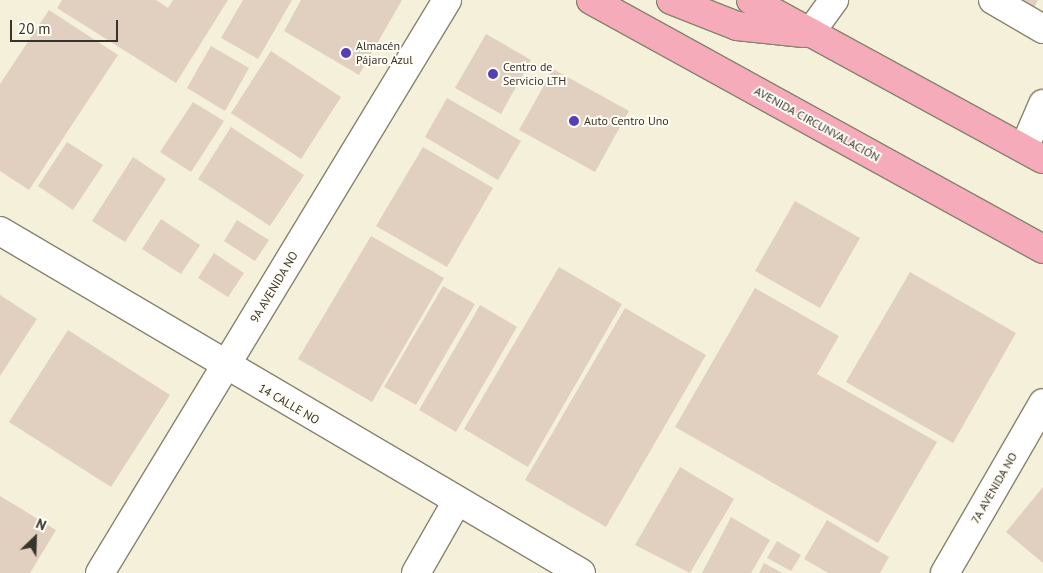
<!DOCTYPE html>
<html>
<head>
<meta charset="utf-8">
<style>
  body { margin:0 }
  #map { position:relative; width:1043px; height:573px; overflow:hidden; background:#f5f0da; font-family:"PT Sans",sans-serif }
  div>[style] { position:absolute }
  .building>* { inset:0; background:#e1d0c0 }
  .roads { filter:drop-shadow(1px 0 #888370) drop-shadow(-1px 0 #888370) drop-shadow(0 1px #888370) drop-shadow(0 -1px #888370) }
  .minor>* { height:28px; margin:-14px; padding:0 14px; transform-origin:14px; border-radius:14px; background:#fff }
  .highway>* { height:28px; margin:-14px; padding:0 14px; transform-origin:14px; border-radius:14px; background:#f6abbb }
  .dots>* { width:14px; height:14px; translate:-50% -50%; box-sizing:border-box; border:2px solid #fffdf4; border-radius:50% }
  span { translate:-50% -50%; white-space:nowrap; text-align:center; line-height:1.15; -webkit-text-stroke:4px #fffdf4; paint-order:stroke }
  .poi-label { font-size:12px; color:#36342c }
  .left { translate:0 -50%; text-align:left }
  .street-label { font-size:12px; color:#36342c }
  .north { position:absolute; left:10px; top:513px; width:50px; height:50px; -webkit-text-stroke:4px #fffdf4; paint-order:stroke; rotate:24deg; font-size:14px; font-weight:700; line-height:20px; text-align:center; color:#36342c }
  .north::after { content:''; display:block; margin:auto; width:18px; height:22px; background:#36342c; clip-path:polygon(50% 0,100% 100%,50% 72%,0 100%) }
  .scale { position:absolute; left:10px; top:20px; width:108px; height:22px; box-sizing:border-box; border:2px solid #36342c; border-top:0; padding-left:6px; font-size:15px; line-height:18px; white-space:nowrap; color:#36342c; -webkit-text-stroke:4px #fffdf4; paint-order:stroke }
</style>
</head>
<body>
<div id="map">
  <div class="building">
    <div style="clip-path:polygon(62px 0,156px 0,168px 8px,173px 0,228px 0,176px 83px,57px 8px)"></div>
    <div style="clip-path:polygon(243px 0,292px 0,258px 59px,221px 38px)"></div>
    <div style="clip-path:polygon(301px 0,402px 0,359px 75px,284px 31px)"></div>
    <div style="clip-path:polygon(1004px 0,1038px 0,1030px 15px)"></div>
    <div style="clip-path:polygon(49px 10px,118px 55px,29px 190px,0 171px,0 84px)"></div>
    <div style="clip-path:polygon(486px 34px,531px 60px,501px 114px,455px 88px)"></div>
    <div style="clip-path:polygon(211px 46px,249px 68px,225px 111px,187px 88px)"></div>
    <div style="clip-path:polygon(271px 51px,341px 97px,301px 159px,231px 113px)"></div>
    <div style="clip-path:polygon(553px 69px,629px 111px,595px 172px,519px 130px)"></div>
    <div style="clip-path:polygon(447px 98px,521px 141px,498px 180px,425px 137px)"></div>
    <div style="clip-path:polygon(193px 102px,224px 121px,191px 172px,160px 152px)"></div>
    <div style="clip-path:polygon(231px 127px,304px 175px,270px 226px,198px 179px)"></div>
    <div style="clip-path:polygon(67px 142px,103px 165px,73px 210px,38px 186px)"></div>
    <div style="clip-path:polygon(423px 147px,493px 188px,447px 267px,376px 226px)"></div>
    <div style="clip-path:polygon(133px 157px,166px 179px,125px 242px,92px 221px)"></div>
    <div style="clip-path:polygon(795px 201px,860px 238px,820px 308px,755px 271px)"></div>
    <div style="clip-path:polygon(161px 219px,200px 245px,181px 274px,142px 249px)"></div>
    <div style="clip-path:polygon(237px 220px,269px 240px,255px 261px,224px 241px)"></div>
    <div style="clip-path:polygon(371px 236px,444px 278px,372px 402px,298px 359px)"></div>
    <div style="clip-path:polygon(214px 253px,244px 273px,228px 297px,198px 278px)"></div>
    <div style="clip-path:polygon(559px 267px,622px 304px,528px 467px,464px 429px)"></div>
    <div style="clip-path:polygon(910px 272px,1016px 333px,953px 443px,846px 382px)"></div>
    <div style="clip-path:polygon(443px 286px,475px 304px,416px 405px,384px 387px)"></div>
    <div style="clip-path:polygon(755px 288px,839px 336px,817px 374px,937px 442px,878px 543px,675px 427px)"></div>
    <div style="clip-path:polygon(0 295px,37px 319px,0 376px)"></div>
    <div style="clip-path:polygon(480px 305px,517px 327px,456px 432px,419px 410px)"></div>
    <div style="clip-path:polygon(625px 308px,706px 355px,606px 527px,525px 480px)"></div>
    <div style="clip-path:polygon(68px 330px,170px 395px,111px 487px,9px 422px)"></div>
    <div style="clip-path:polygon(680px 467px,734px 499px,690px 573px,635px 545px)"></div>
    <div style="clip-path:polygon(1043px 487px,1043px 563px,1006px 532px)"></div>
    <div style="clip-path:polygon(0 496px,56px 530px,30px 573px,0 573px)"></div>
    <div style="clip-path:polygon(731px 517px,770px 540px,751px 573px,702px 573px)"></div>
    <div style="clip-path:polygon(827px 520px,889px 557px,880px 573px,828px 573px,804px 559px)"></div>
    <div style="clip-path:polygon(777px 541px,801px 555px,791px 571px,767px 558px)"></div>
    <div style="clip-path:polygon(764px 563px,782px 573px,759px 573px)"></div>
  </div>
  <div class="roads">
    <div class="minor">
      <div style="left:993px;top:0;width:58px;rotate:30.1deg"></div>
      <div style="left:810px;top:33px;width:41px;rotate:-54deg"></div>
      <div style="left:1024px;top:148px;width:48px;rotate:-66.6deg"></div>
      <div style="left:0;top:231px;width:674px;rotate:30.48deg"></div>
      <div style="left:100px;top:573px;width:670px;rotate:-58.8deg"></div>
      <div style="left:416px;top:573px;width:83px;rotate:-60.3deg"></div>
      <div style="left:945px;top:573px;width:196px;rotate:-60deg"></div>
    </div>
    <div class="highway">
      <div style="left:591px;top:0;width:516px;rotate:28.85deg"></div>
      <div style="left:671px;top:0;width:71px;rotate:21.5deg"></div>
      <div style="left:737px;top:26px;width:67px;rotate:6deg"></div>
      <div style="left:751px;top:0;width:332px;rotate:28.6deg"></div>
    </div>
  </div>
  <div class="dots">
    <div style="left:346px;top:53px;background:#563eb6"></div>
    <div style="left:493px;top:74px;background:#563eb6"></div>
    <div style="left:574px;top:121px;background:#563eb6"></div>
  </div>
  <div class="poi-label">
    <span class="left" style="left:356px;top:53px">Almacén<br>Pájaro Azul</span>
    <span class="left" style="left:503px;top:74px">Centro de<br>Servicio LTH</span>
    <span class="left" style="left:584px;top:121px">Auto Centro Uno</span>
  </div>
  <div class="street-label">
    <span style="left:817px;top:124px;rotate:29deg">AVENIDA CIRCUNVALACIÓN</span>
    <span style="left:274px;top:287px;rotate:-59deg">9A AVENIDA NO</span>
    <span style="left:289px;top:404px;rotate:30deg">14 CALLE NO</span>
    <span style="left:994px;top:488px;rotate:-60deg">7A AVENIDA NO</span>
  </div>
  <div class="north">N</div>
  <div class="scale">20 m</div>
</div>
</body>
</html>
